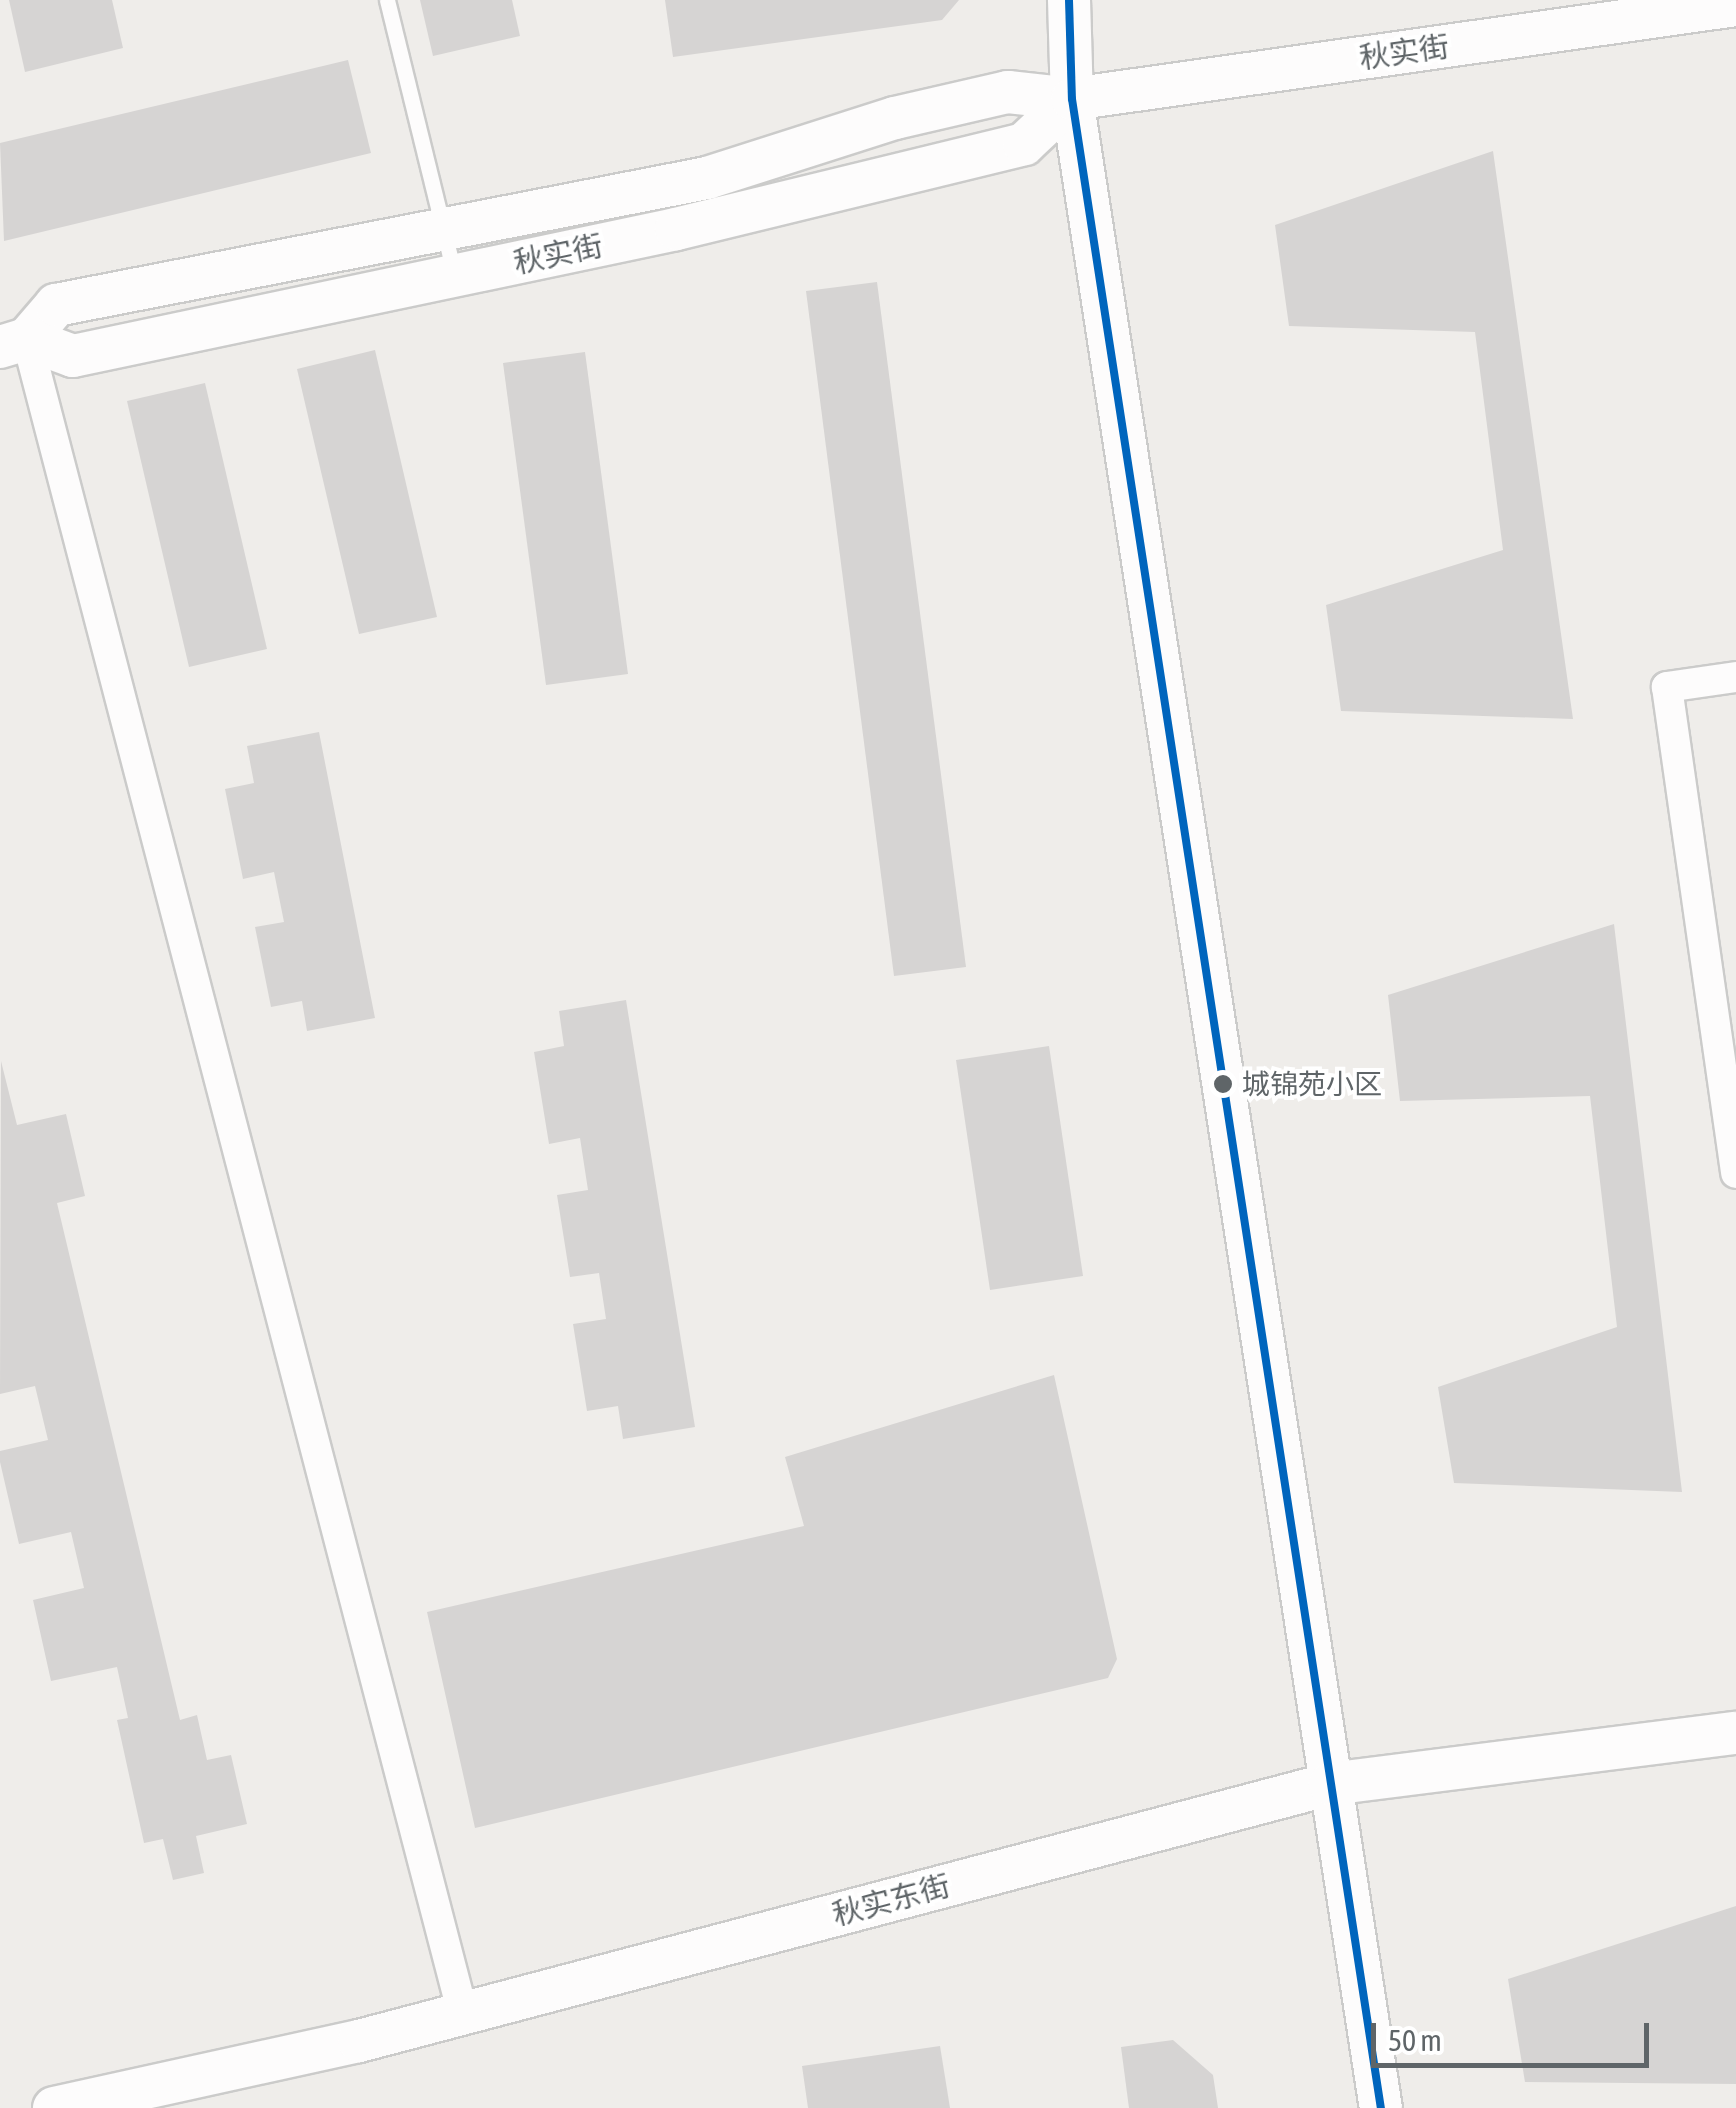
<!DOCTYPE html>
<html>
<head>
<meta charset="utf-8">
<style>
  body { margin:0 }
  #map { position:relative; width:1736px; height:2108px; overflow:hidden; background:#efedea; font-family:"Asap Condensed","Noto Sans SC",sans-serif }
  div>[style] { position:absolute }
  .building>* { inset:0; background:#d6d4d3 }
  .roads { filter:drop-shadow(2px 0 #cbcbca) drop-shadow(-2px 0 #cbcbca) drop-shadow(0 2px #cbcbca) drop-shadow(0 -2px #cbcbca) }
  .lane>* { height:15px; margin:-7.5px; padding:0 7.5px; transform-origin:7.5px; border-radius:7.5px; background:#fdfcfc }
  .street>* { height:30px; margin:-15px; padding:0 15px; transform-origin:15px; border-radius:15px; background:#fdfcfc }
  .secondary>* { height:42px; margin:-21px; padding:0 21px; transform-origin:21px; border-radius:21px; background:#fdfcfc }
  .bus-1>* { height:8px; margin:-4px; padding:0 4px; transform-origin:4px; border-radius:4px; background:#0065bd }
  .dots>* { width:28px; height:28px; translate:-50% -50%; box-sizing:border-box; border:5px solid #fff; border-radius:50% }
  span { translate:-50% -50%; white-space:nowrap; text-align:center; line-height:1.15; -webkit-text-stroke:8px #fff; paint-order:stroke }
  .bus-label { font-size:28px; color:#5f6568 }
  .left { translate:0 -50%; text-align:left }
  .street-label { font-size:30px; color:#5f6568 }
  .scale { position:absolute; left:1371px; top:2023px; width:278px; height:45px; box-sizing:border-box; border:5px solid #5f6568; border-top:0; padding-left:12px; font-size:30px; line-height:35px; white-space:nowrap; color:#5f6568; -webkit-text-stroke:8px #fff; paint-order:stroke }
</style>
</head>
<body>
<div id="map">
  <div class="building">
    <div style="clip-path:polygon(9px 0,112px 0,123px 48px,25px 72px)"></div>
    <div style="clip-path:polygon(420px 0,512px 0,520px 36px,433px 56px)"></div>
    <div style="clip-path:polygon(665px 0,959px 0,942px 20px,673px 57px)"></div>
    <div style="clip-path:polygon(348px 60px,371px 153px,4px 241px,0 143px)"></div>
    <div style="clip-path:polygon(1493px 151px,1573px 719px,1341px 711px,1326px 605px,1503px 550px,1475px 332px,1289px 326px,1275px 225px)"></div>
    <div style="clip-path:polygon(877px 282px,966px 967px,894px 976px,806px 291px)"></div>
    <div style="clip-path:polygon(375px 350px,437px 617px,359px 634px,297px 369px)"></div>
    <div style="clip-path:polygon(585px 352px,628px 674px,546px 685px,503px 363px)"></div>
    <div style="clip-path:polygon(205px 383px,267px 649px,189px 667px,127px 401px)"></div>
    <div style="clip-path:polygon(319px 732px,375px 1018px,307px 1031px,302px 1001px,271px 1007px,255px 927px,284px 922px,274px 872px,243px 879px,225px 789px,254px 783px,247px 746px)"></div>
    <div style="clip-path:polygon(1614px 924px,1682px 1492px,1454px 1483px,1438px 1387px,1617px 1327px,1590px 1096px,1400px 1101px,1388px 995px)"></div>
    <div style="clip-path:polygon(626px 1000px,695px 1427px,623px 1439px,618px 1406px,587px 1411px,573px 1324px,606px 1319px,599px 1273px,570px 1277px,557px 1195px,588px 1190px,580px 1138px,549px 1144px,534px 1052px,564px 1046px,559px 1011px)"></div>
    <div style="clip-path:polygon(1049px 1046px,1083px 1276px,990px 1290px,956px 1060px)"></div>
    <div style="clip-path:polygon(1px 1061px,17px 1125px,66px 1114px,85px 1196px,57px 1203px,180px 1720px,197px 1715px,207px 1760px,231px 1755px,247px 1824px,196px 1836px,204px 1873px,173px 1880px,163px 1839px,144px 1843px,117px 1720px,128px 1718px,117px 1667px,51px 1681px,33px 1600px,84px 1588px,71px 1532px,19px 1544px,0 1462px,0 1451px,48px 1440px,35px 1386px,0 1394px)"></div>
    <div style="clip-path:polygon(1054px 1375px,1117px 1659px,1108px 1678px,475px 1828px,427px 1612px,804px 1526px,785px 1457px)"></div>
    <div style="clip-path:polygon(1736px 1906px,1736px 2084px,1525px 2082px,1508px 1979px)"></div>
    <div style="clip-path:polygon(1173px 2040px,1213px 2075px,1218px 2108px,1129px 2108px,1121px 2047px)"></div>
    <div style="clip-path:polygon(940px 2046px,950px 2108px,808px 2108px,802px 2066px)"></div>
  </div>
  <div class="roads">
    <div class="lane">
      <div style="left:387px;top:0;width:280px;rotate:76.2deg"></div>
    </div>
    <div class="street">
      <div style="left:27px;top:339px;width:1731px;rotate:75.41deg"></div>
      <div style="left:1736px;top:677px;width:70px;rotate:171.8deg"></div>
      <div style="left:1667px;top:687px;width:491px;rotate:81.9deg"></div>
    </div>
    <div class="secondary">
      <div style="left:1069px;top:0;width:99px;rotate:88.3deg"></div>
      <div style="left:1072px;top:99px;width:2033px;rotate:81.26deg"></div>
      <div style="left:27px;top:339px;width:49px;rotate:20.3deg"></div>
      <div style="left:73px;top:356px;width:616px;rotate:-11.89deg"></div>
      <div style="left:676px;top:229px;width:358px;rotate:-13.7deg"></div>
      <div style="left:1024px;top:144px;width:66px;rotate:-43.2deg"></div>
      <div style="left:0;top:347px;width:28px;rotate:-17deg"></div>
      <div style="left:27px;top:339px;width:45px;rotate:-49.5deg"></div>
      <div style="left:56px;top:305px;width:663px;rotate:-11.04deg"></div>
      <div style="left:707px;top:178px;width:197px;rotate:-17.7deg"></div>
      <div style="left:895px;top:118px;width:116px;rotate:-13deg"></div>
      <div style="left:1008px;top:92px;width:64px;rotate:6.2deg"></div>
      <div style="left:1072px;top:99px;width:671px;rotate:-8.06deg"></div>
      <div style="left:54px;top:2108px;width:312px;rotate:-12.4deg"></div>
      <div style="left:359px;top:2041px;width:1004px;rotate:-14.82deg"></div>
      <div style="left:1330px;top:1784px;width:409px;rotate:-7.2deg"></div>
    </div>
  </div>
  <div class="bus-1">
    <div style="left:1069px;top:0;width:99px;rotate:88.3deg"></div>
    <div style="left:1072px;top:99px;width:2033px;rotate:81.26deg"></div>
  </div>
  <div class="dots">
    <div style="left:1223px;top:1084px;background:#5f6568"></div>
  </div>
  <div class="bus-label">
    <span class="left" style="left:1242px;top:1084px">城锦苑小区</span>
  </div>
  <div class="street-label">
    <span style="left:1404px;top:52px;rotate:-8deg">秋实街</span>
    <span style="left:558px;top:254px;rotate:-12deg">秋实街</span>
    <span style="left:891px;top:1900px;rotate:-15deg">秋实东街</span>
  </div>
  <div class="scale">50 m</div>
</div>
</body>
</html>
